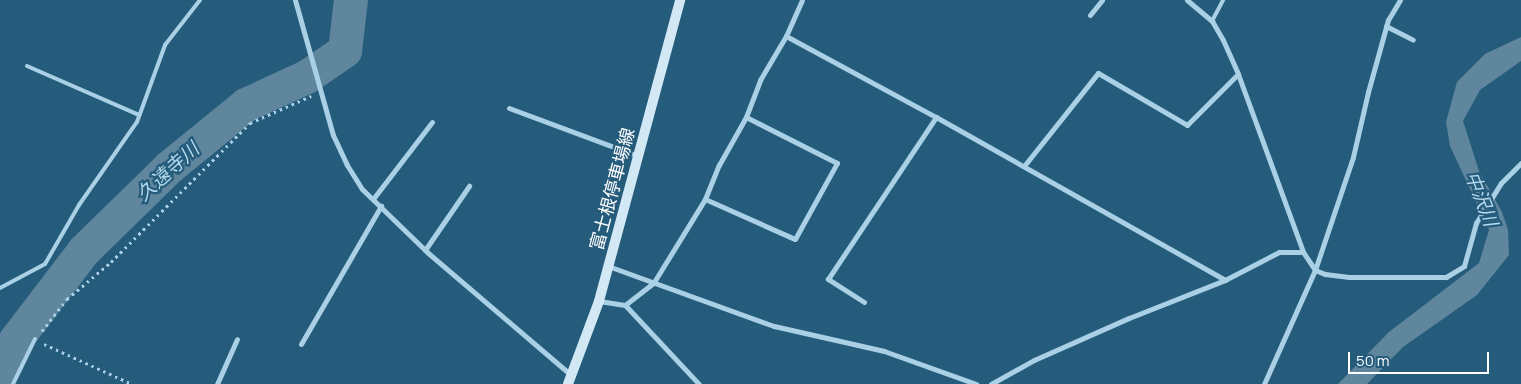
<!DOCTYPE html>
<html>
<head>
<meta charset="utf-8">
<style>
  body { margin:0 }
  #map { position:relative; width:1521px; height:384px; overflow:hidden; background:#255c7c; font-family:Manrope,"Noto Sans JP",sans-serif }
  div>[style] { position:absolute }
  .water>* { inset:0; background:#5f869d }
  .river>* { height:34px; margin:-17px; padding:0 17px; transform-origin:17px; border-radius:17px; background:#5f869d }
  .path>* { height:3px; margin-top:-1.5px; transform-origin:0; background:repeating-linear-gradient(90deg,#aad0e5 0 2.5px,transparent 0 6.5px) }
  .lane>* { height:4px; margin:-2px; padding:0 2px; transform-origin:2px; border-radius:2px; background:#aad0e5 }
  .street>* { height:5px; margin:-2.5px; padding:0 2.5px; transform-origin:2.5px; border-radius:2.5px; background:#aad0e5 }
  .secondary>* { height:10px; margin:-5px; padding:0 5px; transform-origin:5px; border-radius:5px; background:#d3e8f5 }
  span { translate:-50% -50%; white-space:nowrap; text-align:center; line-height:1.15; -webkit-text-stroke:4.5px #255c7c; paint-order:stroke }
  .street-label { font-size:18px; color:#fff }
  .water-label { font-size:19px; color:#b5d9ed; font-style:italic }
  .scale { position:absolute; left:1348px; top:352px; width:141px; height:22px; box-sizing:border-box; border:2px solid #fff; border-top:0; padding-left:6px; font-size:15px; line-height:18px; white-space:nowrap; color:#fff; -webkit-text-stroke:4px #255c7c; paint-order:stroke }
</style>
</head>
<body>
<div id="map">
  <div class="water">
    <div style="clip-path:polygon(1521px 37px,1521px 61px,1480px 90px,1463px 121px,1479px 171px,1502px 212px,1508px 230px,1509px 255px,1477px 295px,1403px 347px,1367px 384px,1338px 384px,1389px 332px,1479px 263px,1489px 230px,1450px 146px,1446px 122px,1457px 82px,1485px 54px)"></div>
  </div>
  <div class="river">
    <div style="left:0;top:376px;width:39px;rotate:-66deg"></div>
    <div style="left:16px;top:340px;width:112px;rotate:-52.6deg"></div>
    <div style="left:84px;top:251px;width:120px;rotate:-44.3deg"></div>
    <div style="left:170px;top:167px;width:98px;rotate:-39.2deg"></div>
    <div style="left:246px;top:105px;width:67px;rotate:-24.7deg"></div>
    <div style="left:307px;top:77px;width:46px;rotate:-34.4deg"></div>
    <div style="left:345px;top:51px;width:51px;rotate:-83.3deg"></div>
  </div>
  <div class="path">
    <div style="left:42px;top:331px;width:41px;rotate:-52deg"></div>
    <div style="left:67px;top:299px;width:57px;rotate:-40.1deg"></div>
    <div style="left:111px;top:262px;width:197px;rotate:-45deg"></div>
    <div style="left:250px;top:123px;width:67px;rotate:-23.9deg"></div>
    <div style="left:44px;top:344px;width:97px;rotate:24.4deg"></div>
  </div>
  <div class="lane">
    <div style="left:1212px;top:21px;width:24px;rotate:-62deg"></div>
    <div style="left:27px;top:66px;width:122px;rotate:23.6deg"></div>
    <div style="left:0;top:288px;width:51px;rotate:-28.1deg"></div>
    <div style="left:45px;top:264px;width:68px;rotate:-60deg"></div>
    <div style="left:79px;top:205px;width:101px;rotate:-55.1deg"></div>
    <div style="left:137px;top:122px;width:82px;rotate:-70deg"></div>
    <div style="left:165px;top:45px;width:57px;rotate:-52.1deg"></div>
    <div style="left:13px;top:384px;width:50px;rotate:-63.9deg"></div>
  </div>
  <div class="street">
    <div style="left:295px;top:0;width:140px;rotate:74.3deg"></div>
    <div style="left:333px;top:135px;width:33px;rotate:65deg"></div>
    <div style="left:347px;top:165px;width:28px;rotate:58deg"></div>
    <div style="left:362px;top:189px;width:91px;rotate:44.1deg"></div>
    <div style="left:427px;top:252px;width:189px;rotate:40.5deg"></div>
    <div style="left:1187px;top:0;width:33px;rotate:40deg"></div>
    <div style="left:1212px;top:21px;width:22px;rotate:60deg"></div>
    <div style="left:1223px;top:40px;width:37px;rotate:66deg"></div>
    <div style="left:1238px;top:74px;width:189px;rotate:69.9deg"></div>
    <div style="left:1090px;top:15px;width:19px;rotate:-51deg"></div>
    <div style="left:1386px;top:26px;width:30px;rotate:27deg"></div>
    <div style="left:786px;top:36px;width:170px;rotate:28.4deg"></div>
    <div style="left:936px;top:117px;width:332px;rotate:29.4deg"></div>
    <div style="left:509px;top:108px;width:138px;rotate:20.4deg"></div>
    <div style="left:1024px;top:166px;width:119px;rotate:-51.5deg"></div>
    <div style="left:1098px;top:73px;width:103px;rotate:30.3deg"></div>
    <div style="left:1187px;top:125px;width:72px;rotate:-45deg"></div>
    <div style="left:373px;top:199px;width:97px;rotate:-52.5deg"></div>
    <div style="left:705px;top:199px;width:98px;rotate:24deg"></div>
    <div style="left:795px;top:239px;width:87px;rotate:-61.1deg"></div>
    <div style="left:837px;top:163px;width:102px;rotate:-153.2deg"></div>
    <div style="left:425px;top:250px;width:78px;rotate:-55.5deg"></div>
    <div style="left:608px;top:266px;width:177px;rotate:19.9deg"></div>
    <div style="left:774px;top:326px;width:113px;rotate:12.8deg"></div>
    <div style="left:884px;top:351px;width:98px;rotate:19.7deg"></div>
    <div style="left:599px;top:301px;width:26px;rotate:9deg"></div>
    <div style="left:625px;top:305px;width:37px;rotate:-38deg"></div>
    <div style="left:654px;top:282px;width:97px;rotate:-58.4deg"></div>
    <div style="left:705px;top:199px;width:37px;rotate:-68deg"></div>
    <div style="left:719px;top:165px;width:55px;rotate:-60.6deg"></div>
    <div style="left:746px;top:117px;width:40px;rotate:-69deg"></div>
    <div style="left:760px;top:80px;width:51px;rotate:-59.4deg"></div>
    <div style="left:786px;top:36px;width:39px;rotate:-66deg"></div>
    <div style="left:864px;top:302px;width:43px;rotate:-147.4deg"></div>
    <div style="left:828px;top:279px;width:195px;rotate:-56.3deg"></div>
    <div style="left:625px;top:305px;width:108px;rotate:46.9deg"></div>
    <div style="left:301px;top:344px;width:160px;rotate:-59.9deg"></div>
    <div style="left:217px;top:384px;width:49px;rotate:-66deg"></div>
    <div style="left:991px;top:384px;width:49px;rotate:-29.2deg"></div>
    <div style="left:1034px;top:360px;width:104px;rotate:-23.9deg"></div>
    <div style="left:1129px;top:318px;width:103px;rotate:-21.6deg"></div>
    <div style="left:1225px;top:280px;width:61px;rotate:-27.4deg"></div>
    <div style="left:1279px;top:252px;width:24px"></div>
    <div style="left:1303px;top:252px;width:22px;rotate:56deg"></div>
    <div style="left:1315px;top:270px;width:11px;rotate:22deg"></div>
    <div style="left:1325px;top:274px;width:24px;rotate:7deg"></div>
    <div style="left:1349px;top:277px;width:97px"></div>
    <div style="left:1446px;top:277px;width:21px;rotate:-31deg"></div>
    <div style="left:1464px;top:266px;width:45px;rotate:-74.4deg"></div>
    <div style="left:1476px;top:223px;width:47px;rotate:-58deg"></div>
    <div style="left:1501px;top:183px;width:28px;rotate:-45deg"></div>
    <div style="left:1264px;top:384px;width:125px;rotate:-65.9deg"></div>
    <div style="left:1315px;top:270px;width:119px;rotate:-71.4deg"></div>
    <div style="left:1353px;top:157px;width:67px;rotate:-77deg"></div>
    <div style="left:1368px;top:92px;width:75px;rotate:-74.5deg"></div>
    <div style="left:1388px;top:20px;width:23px;rotate:-59deg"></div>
  </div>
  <div class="secondary">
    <div style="left:568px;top:384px;width:89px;rotate:-69.5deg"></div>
    <div style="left:599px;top:301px;width:312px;rotate:-74.9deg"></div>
  </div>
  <div class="street-label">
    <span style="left:612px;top:189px;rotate:-75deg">富士根停車場線</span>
  </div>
  <div class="water-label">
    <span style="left:168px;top:172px;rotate:-42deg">久遠寺川</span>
    <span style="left:1481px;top:199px;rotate:69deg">中沢川</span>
  </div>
  <div class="scale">50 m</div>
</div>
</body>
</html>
